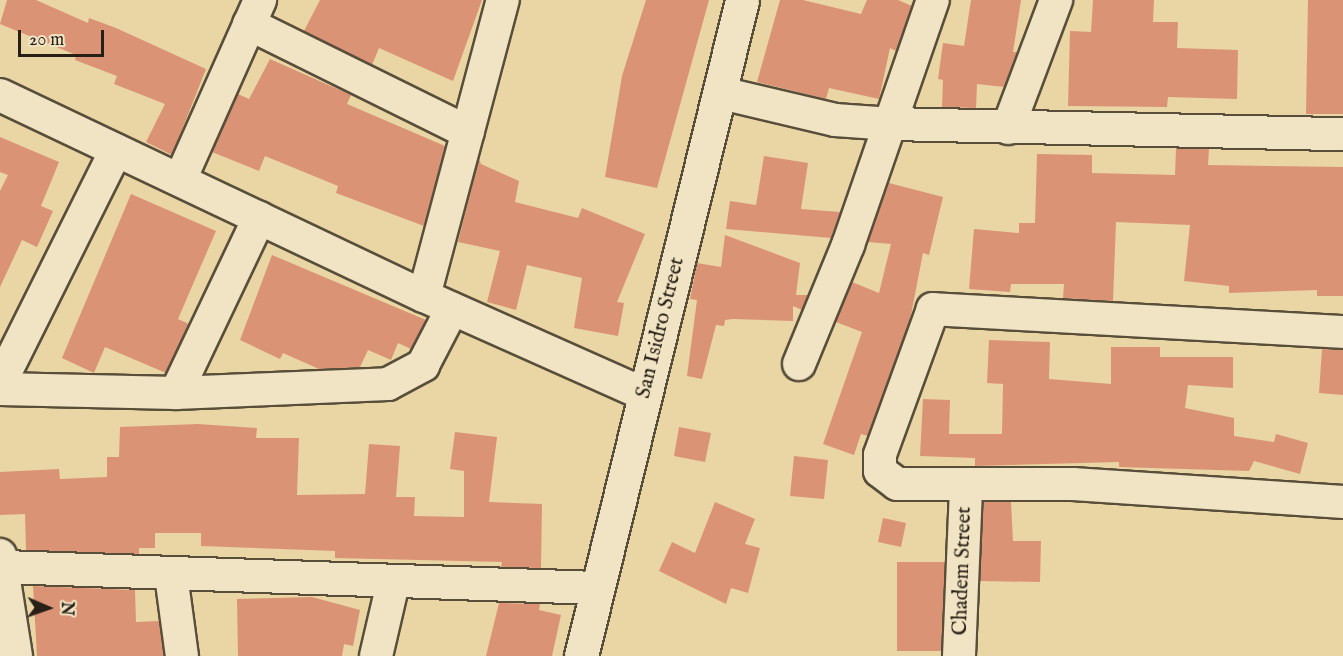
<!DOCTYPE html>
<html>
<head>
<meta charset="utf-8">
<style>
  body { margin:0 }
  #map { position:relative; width:1343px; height:656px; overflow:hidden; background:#e9d6a4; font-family:"IM FELL English",serif }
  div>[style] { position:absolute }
  .building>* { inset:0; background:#db9376 }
  .roads { filter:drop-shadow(2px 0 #584e3a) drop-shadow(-2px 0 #584e3a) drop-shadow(0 2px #584e3a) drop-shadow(0 -2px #584e3a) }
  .minor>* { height:32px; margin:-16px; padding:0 16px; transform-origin:16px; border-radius:16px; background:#f1e4c4 }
  .tertiary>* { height:33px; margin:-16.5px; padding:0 16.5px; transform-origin:16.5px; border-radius:16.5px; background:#f1e4c4 }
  span { translate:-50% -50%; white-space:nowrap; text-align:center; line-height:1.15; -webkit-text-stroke:5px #f1e4c4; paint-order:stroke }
  .street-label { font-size:21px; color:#282017 }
  .north { position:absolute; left:18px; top:578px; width:60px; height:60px; -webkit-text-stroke:4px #f1e4c4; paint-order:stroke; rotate:92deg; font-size:16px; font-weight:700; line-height:24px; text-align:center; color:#282017 }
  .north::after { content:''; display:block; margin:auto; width:21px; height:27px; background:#282017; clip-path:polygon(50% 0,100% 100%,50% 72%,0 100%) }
  .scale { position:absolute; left:18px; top:30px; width:86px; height:27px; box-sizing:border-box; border:3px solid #282017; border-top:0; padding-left:8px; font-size:18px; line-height:21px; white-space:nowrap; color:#282017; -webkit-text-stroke:4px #f1e4c4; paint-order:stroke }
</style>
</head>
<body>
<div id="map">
  <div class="building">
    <div style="clip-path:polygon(7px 0,36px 0,88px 23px,89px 18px,116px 28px,206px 69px,172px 155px,146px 142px,165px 104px,114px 84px,117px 76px,75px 60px,76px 55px,0 24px)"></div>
    <div style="clip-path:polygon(320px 0,482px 0,453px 81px,379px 48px,372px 65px,304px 31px)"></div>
    <div style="clip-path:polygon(646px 0,709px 0,657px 188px,605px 177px,622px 76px)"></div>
    <div style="clip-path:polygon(780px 0,803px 0,861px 14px,867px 0,898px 0,912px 6px,896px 51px,890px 48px,879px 99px,829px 88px,826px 99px,757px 82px)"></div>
    <div style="clip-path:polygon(971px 0,1021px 0,1013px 52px,1017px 52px,1004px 87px,977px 84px,976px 108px,942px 107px,943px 80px,938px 79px,943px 43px,964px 46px)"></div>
    <div style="clip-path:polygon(1093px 0,1154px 0,1153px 22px,1178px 22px,1177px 48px,1238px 50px,1237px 99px,1168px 97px,1167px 107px,1068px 106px,1070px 31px,1091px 32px)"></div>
    <div style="clip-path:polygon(1308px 0,1343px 0,1343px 114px,1306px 114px)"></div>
    <div style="clip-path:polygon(270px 59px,351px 95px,347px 104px,445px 146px,424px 226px,336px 193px,338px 186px,265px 156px,259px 171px,212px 152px,238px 94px,249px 99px)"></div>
    <div style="clip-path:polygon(0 137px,59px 162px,41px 206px,53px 211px,37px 247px,22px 240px,0 287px,0 191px,8px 175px,0 172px)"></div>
    <div style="clip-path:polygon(1176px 148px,1209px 149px,1208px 165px,1343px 167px,1343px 296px,1317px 296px,1317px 290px,1229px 293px,1229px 286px,1184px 281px,1190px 225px,1116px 222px,1113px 301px,1063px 298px,1064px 284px,1011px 284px,1010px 292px,969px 289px,974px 229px,1019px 233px,1019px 223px,1035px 223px,1037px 154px,1092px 155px,1092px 173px,1175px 175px)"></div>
    <div style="clip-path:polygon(764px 156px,808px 163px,801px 209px,840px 212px,831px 238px,726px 229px,730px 201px,756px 205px)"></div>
    <div style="clip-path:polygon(479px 159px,481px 164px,519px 181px,515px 202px,578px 218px,582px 208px,645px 234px,617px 302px,624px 303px,618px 336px,574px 328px,582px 278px,527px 265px,516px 310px,487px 302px,500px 251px,458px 242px)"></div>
    <div style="clip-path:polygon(889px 183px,943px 197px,929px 255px,923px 253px,910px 320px,868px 436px,861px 434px,854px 455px,823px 444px,862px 332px,836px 322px,852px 282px,879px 293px,891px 244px,868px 242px)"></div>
    <div style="clip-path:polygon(131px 194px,216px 231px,178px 319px,189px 324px,166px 373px,105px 347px,94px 373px,62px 358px)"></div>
    <div style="clip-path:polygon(725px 235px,800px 263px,796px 295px,808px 295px,802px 310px,793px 306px,793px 321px,733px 319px,725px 320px,724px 326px,716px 325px,702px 379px,687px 376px,697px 300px,690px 299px,697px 263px,721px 267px)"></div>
    <div style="clip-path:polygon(272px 255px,426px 320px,411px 349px,398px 343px,391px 360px,368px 350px,360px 367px,319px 369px,283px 353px,280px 359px,240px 340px)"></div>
    <div style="clip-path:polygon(989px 340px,1050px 342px,1049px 379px,1111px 384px,1111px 347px,1160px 347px,1160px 357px,1233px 357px,1233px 388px,1188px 385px,1185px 408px,1234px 418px,1234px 436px,1274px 442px,1276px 434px,1308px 443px,1300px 474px,1254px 461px,1249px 471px,1119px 467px,1119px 462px,975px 466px,975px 458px,920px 456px,923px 399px,950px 400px,949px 434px,1002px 434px,1003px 384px,987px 383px)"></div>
    <div style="clip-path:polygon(1322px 349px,1343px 350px,1343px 395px,1319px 393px)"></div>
    <div style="clip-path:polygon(198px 424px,257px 428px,256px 438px,299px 438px,297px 495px,365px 494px,369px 444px,400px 446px,396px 497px,415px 497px,414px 516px,464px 517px,464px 471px,450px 469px,455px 432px,497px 437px,489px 502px,542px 504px,541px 568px,501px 567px,502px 562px,335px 558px,335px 551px,201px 546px,201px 533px,155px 533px,155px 548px,139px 548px,139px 554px,26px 550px,25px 514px,0 515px,0 472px,59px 469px,60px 479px,107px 477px,107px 457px,119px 457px,120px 427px)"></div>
    <div style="clip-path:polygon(679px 427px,711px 433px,705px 462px,674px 456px)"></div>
    <div style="clip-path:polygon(794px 456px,828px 460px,824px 499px,790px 496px)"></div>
    <div style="clip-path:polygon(715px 502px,755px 519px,745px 544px,760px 548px,748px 593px,731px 588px,726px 604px,659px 571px,672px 542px,695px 553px)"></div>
    <div style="clip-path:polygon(983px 502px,1011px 502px,1013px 541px,1041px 541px,1040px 582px,980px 581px)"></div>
    <div style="clip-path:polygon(883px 518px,906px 523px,901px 547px,878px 542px)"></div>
    <div style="clip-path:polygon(897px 562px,945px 562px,941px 651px,897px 651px)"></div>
    <div style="clip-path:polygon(33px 586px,135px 590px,136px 622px,159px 621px,164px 656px,37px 656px)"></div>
    <div style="clip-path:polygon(312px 597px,360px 610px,353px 646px,344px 644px,342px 656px,238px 656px,237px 599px)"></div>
    <div style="clip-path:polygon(499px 603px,540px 604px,539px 610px,561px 615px,552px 656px,486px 656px)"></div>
  </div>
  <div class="roads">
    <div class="minor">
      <div style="left:249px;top:24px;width:244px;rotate:26.3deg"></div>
      <div style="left:721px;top:93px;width:117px;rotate:13.3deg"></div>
      <div style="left:835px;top:120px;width:57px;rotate:4deg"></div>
      <div style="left:892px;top:124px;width:451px;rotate:1.3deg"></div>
      <div style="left:0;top:95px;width:469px;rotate:25.4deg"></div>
      <div style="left:424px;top:296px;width:241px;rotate:24deg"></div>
      <div style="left:1008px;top:128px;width:137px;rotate:-69.4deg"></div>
      <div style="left:180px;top:180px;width:197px;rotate:-66deg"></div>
      <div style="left:424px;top:296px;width:306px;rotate:-75.1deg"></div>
      <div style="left:1343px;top:332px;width:411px;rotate:-176.8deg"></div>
      <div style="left:933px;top:309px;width:155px;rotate:110deg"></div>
      <div style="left:880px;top:455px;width:16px;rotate:90deg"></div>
      <div style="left:880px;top:471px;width:21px;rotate:37deg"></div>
      <div style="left:897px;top:484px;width:176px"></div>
      <div style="left:1073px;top:484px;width:271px;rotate:3.8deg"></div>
      <div style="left:799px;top:364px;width:129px;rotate:-67.6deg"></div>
      <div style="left:848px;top:245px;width:259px;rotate:-70.9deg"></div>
      <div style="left:0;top:383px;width:260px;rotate:-63.5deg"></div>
      <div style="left:0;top:389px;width:176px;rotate:1.3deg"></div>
      <div style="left:176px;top:393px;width:212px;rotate:-2.4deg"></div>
      <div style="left:388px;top:384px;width:40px;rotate:-28deg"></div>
      <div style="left:423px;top:365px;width:63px;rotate:-62.6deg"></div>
      <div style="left:176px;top:393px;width:194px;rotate:-64.6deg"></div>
      <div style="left:0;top:555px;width:102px;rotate:81deg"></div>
      <div style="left:4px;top:567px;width:593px;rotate:2.03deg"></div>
      <div style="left:171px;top:575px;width:82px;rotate:82.3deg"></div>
      <div style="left:376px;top:656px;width:75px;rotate:-76.9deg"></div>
      <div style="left:959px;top:656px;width:170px;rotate:-87.6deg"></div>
    </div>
    <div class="tertiary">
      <div style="left:581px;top:656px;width:675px;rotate:-76.21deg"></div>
    </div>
  </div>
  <div class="street-label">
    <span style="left:661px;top:328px;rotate:-76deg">San Isidro Street</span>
    <span style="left:963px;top:571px;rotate:-88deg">Chadem Street</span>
  </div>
  <div class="north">N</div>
  <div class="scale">20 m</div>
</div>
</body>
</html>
